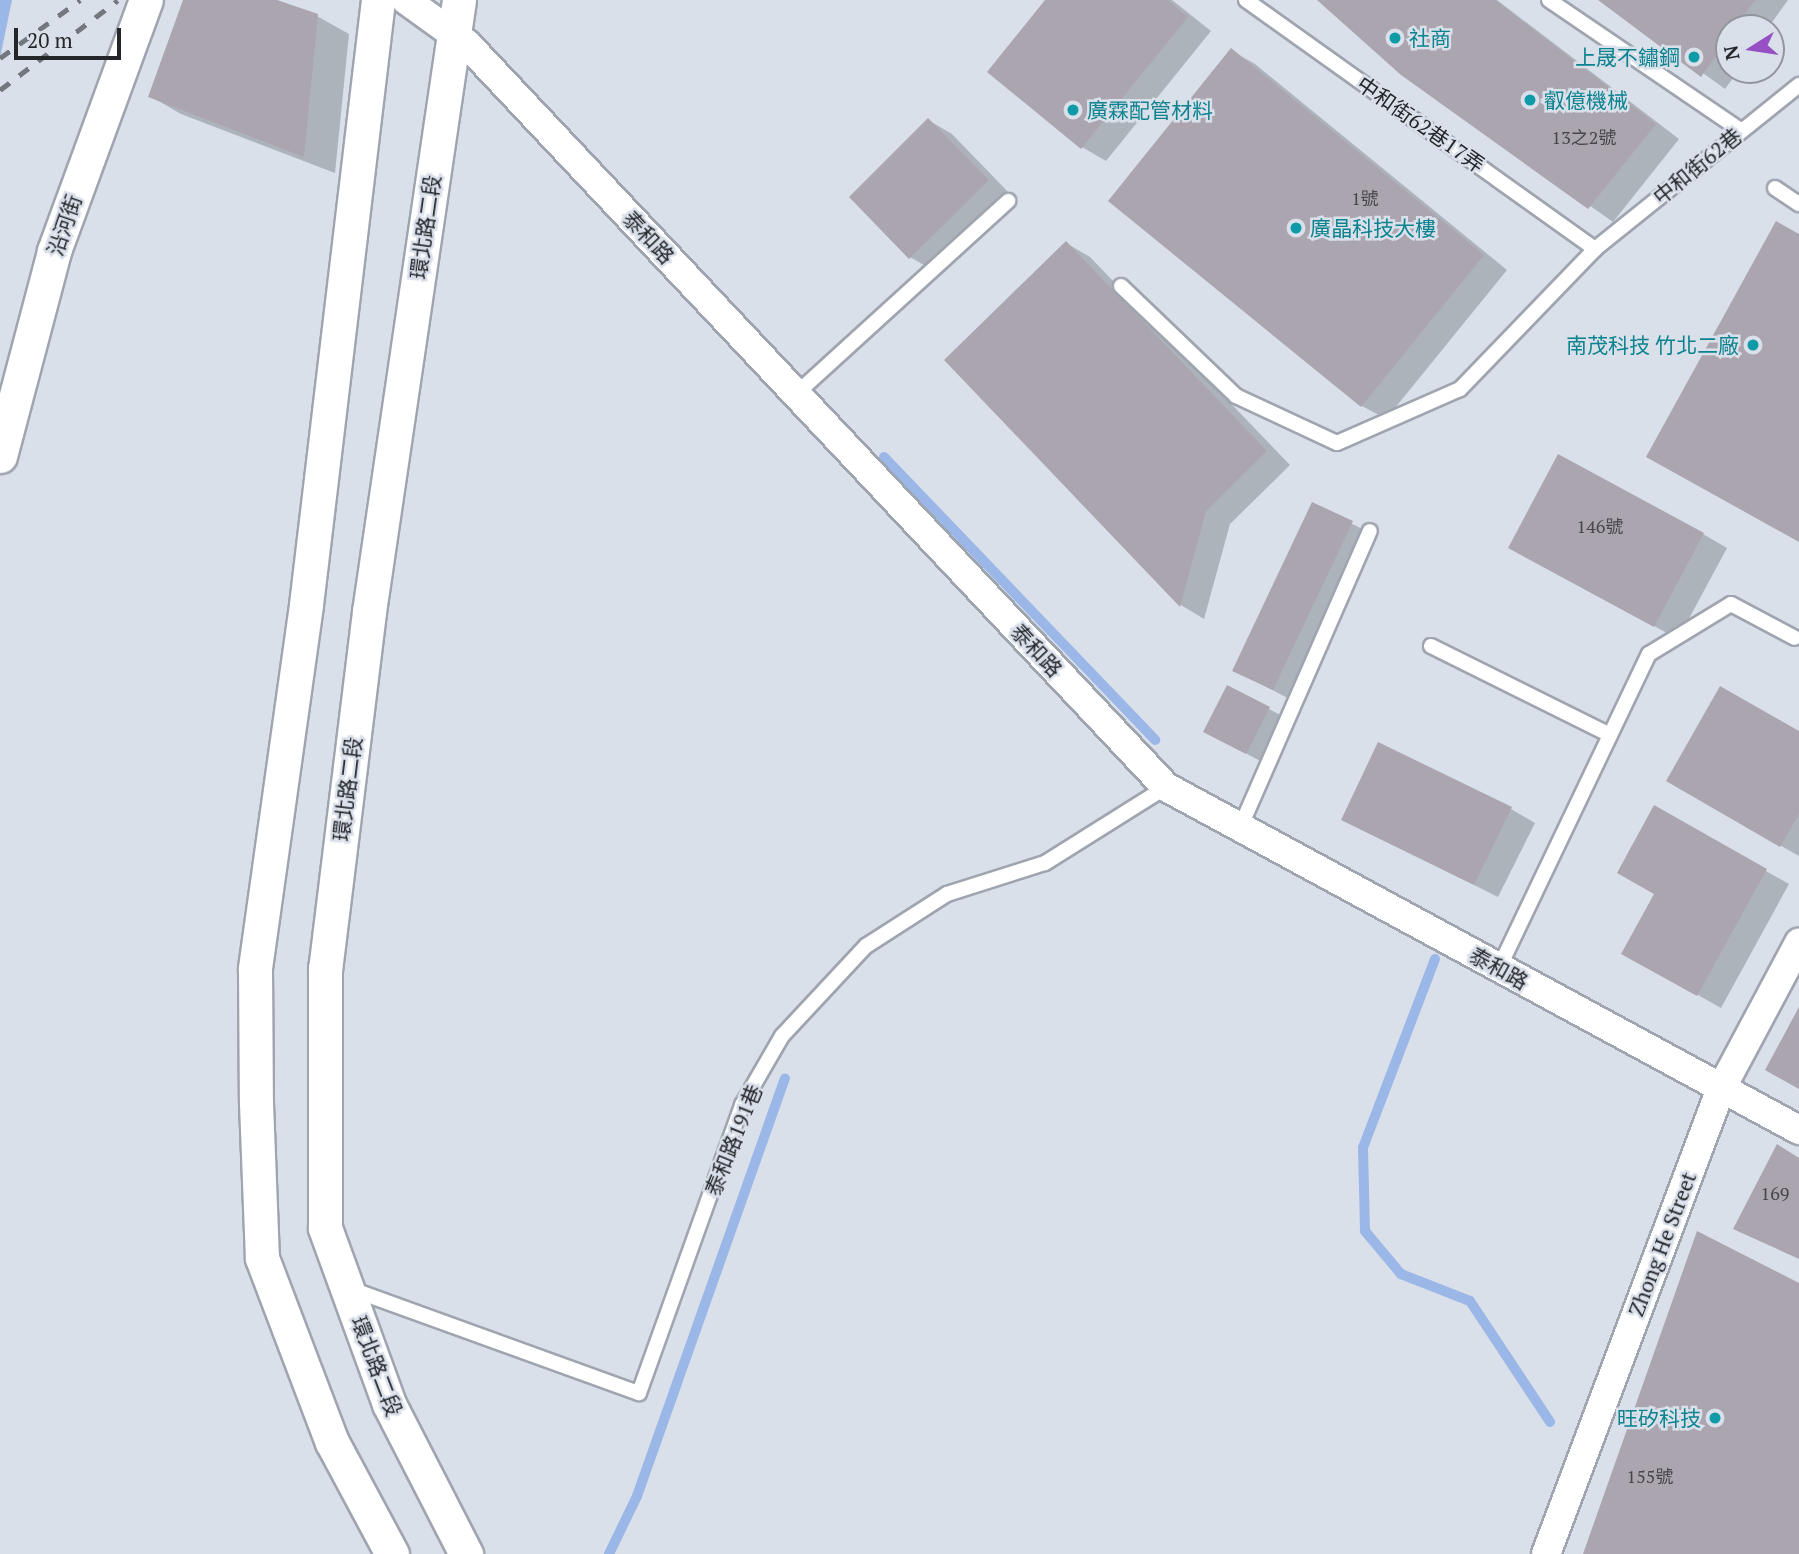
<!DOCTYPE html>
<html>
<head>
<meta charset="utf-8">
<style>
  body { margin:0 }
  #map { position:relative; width:1799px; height:1554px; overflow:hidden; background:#d9e0ea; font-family:"PT Serif","Noto Sans TC",serif }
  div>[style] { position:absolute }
  .water>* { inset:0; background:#9bb7e7 }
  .shadow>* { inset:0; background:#0003 }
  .stream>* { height:10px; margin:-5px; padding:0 5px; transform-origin:5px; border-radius:5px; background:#9bb7e7 }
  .building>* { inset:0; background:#aba5af }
  .roads { filter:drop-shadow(2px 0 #9fa5af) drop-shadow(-2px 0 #9fa5af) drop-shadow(0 2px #9fa5af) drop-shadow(0 -2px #9fa5af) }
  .service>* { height:14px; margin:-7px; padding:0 7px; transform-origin:7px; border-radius:7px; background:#fff }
  .minor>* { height:28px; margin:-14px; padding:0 14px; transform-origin:14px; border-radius:14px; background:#fff }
  .tertiary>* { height:33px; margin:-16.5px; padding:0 16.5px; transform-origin:16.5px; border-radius:16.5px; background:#fff }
  .rail>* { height:5px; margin-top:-2.5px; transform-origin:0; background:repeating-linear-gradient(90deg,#73777e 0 12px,transparent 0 24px) }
  .dots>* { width:19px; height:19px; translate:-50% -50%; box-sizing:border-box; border:4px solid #d9e0ea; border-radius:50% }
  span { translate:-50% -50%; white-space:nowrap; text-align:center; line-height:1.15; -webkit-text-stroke:5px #d9e0ea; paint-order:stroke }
  .number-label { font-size:18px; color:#46464b }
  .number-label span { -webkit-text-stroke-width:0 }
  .culture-label { font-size:21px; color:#0d838f }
  .left { translate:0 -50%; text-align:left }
  .right { translate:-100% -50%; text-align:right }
  .street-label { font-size:21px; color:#24262a }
  .north { position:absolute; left:1715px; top:14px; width:70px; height:70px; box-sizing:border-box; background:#d9e0ea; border:2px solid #91969d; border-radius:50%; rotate:258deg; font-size:19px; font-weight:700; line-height:28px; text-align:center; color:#24262a }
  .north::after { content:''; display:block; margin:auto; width:24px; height:32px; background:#9650c4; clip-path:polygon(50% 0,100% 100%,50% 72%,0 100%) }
  .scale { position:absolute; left:14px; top:28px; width:107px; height:32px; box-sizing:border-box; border:4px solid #24262a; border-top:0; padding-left:9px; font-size:21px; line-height:24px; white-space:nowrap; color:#24262a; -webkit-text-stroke:5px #d9e0ea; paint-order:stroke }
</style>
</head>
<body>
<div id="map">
  <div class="water">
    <div style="clip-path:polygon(0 0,12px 0,0 58px)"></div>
  </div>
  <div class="shadow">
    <div style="clip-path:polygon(185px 0,271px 0,317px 16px,349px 34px,335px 173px,181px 114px,150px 96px)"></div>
    <div style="clip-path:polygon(1048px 0,1172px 0,1211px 31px,1106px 161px,1082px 147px,990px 72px)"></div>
    <div style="clip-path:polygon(1318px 0,1497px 0,1679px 139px,1613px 222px,1402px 74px)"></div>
    <div style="clip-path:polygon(1602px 0,1788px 0,1768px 28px,1729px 28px,1729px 70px,1739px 70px,1725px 89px)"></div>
    <div style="clip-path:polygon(1232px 51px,1255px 64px,1507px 270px,1386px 419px,1362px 406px,1110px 201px)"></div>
    <div style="clip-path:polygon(928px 120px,952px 134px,1011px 195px,934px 271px,910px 257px)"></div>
    <div style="clip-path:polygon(1066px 243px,1090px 257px,1290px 465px,1230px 524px,1204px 619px,1181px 605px,946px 360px)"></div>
    <div style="clip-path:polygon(1313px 504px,1376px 536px,1297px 703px,1234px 670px)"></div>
    <div style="clip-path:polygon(1703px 534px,1727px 548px,1678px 639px,1534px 561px)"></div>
    <div style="clip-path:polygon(1269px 709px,1293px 722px,1270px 766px,1205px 732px)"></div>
    <div style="clip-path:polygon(1799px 733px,1799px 856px,1668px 781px)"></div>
    <div style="clip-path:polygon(1655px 808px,1789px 884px,1721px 1008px,1624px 953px,1657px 894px)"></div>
    <div style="clip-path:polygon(1511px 809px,1535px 823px,1498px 897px,1343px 819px)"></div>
  </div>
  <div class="stream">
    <div style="left:884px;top:457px;width:392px;rotate:46.2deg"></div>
    <div style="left:1435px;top:959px;width:202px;rotate:110.9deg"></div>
    <div style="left:1363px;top:1148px;width:83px;rotate:88.6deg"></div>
    <div style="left:1365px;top:1231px;width:56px;rotate:50.1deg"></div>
    <div style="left:1401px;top:1274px;width:74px;rotate:21.4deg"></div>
    <div style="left:1470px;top:1301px;width:145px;rotate:56.5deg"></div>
    <div style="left:609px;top:1554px;width:64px;rotate:-64.2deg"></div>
    <div style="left:637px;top:1496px;width:443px;rotate:-70.5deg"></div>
  </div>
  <div class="building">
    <div style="clip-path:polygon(183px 0,277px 0,318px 14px,304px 157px,148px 97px)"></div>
    <div style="clip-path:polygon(1045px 0,1168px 0,1188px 17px,1081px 149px,987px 72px)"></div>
    <div style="clip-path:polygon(1317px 0,1495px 0,1656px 124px,1588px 209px,1401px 75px)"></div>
    <div style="clip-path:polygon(1598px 0,1755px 0,1735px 28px,1729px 28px,1729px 37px,1701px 77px)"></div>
    <div style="clip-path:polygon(1231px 48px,1484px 255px,1361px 407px,1108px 201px)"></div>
    <div style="clip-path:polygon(928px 118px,989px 180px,909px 259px,849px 197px)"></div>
    <div style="clip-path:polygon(1776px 221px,1799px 234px,1799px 542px,1646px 457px)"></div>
    <div style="clip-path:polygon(1066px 241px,1267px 451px,1206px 511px,1180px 607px,944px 360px)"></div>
    <div style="clip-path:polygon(1558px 454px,1704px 533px,1654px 627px,1508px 548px)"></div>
    <div style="clip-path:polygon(1312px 502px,1353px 521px,1273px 690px,1232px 671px)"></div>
    <div style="clip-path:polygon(1227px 685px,1270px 707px,1246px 754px,1203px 732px)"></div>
    <div style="clip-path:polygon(1720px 686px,1799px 731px,1799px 814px,1780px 847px,1666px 781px)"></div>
    <div style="clip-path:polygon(1378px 742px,1512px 807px,1474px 885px,1341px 820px)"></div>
    <div style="clip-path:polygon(1654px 805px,1767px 869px,1697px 996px,1621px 954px,1654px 894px,1617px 873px)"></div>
    <div style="clip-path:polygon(1799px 1007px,1799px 1089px,1765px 1070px)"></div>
    <div style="clip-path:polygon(1777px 1144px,1799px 1158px,1799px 1259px,1733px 1229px)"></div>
    <div style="clip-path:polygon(1697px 1231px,1799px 1283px,1799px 1554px,1583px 1554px)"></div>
  </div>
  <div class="roads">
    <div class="service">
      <div style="left:1246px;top:0;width:429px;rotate:35.5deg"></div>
      <div style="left:1549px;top:0;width:231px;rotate:34.2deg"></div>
      <div style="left:1775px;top:188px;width:29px;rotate:34deg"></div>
      <div style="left:1121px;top:286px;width:159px;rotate:43.7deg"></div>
      <div style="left:1236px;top:396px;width:111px;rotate:25deg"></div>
      <div style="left:1337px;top:443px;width:134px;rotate:-23.7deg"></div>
      <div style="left:1460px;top:389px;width:194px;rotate:-46deg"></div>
      <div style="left:1595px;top:249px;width:262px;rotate:-38.8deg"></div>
      <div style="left:796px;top:394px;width:287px;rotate:-42.3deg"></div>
      <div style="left:1431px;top:646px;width:200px;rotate:26.4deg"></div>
      <div style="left:1240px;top:828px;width:324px;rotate:-66.4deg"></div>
      <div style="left:1499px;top:968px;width:348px;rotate:-64.5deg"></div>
      <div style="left:1649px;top:654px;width:96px;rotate:-31.4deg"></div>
      <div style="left:1731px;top:604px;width:72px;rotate:28deg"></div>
      <div style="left:351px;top:1289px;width:306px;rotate:19.9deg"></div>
      <div style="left:639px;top:1393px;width:306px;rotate:-70.3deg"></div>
      <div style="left:742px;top:1105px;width:80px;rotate:-59.9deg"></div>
      <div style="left:782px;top:1036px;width:123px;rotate:-47deg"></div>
      <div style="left:866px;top:946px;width:96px;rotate:-32.7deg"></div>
      <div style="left:947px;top:894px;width:103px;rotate:-17.6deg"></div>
      <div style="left:1045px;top:863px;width:143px;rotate:-32.1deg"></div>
    </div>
    <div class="minor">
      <div style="left:406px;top:0;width:75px;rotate:35.8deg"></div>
      <div style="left:467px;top:44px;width:1020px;rotate:46.75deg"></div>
      <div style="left:1166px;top:787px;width:720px;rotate:28.45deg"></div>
      <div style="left:1546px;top:1554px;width:497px;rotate:-69.4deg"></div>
      <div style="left:1721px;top:1089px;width:166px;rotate:-61.9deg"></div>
    </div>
    <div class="tertiary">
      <div style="left:378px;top:0;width:609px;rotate:96.79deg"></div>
      <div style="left:306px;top:605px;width:368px;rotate:98deg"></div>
      <div style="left:255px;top:969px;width:134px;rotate:89.6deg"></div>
      <div style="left:256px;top:1103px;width:155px;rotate:87.8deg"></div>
      <div style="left:262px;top:1258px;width:197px;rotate:69.2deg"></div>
      <div style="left:332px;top:1442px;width:127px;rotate:61.8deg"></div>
      <div style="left:459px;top:0;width:619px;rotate:98.37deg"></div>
      <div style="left:369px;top:612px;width:359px;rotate:97deg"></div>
      <div style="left:325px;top:968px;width:260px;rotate:90deg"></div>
      <div style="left:325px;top:1228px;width:187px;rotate:70deg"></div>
      <div style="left:389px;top:1404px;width:169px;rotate:62.8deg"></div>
      <div style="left:0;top:456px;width:212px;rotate:-75.2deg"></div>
      <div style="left:54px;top:251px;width:267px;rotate:-69.9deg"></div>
    </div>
  </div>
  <div class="rail">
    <div style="left:0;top:58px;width:99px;rotate:-35.9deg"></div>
    <div style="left:0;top:90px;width:148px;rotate:-37.3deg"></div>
  </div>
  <div class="dots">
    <div style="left:1395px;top:38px;background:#0f9aa8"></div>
    <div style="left:1694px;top:57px;background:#0f9aa8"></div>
    <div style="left:1530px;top:100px;background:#0f9aa8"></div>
    <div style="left:1073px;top:110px;background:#0f9aa8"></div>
    <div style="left:1296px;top:228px;background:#0f9aa8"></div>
    <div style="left:1753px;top:345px;background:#0f9aa8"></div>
    <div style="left:1715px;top:1418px;background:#0f9aa8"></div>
  </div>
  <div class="number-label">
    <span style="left:1584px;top:137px">13之2號</span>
    <span style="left:1365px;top:198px">1號</span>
    <span style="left:1600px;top:526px">146號</span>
    <span style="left:1775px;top:1193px">169</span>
    <span style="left:1650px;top:1476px">155號</span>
  </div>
  <div class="culture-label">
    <span class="left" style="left:1409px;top:38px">社商</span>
    <span class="right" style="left:1680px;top:57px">上晟不鏽鋼</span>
    <span class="left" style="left:1544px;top:100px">叡億機械</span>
    <span class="left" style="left:1087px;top:110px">廣霖配管材料</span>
    <span class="left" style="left:1310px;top:228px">廣晶科技大樓</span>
    <span class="right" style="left:1739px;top:345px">南茂科技 竹北二廠</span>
    <span class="right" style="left:1701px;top:1418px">旺矽科技</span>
  </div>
  <div class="street-label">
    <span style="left:1421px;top:124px;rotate:35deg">中和街62巷17弄</span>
    <span style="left:1697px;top:166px;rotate:-39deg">中和街62巷</span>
    <span style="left:64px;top:225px;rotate:-71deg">沿河街</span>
    <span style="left:425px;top:227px;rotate:-82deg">環北路二段</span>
    <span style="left:649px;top:237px;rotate:47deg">泰和路</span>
    <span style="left:1037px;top:650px;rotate:47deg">泰和路</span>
    <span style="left:347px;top:789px;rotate:-83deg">環北路二段</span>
    <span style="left:1499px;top:968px;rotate:29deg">泰和路</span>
    <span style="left:733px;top:1140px;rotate:-68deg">泰和路191巷</span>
    <span style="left:1662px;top:1244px;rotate:-69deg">Zhong He Street</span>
    <span style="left:377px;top:1366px;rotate:69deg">環北路二段</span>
  </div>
  <div class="north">N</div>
  <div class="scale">20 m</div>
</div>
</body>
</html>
